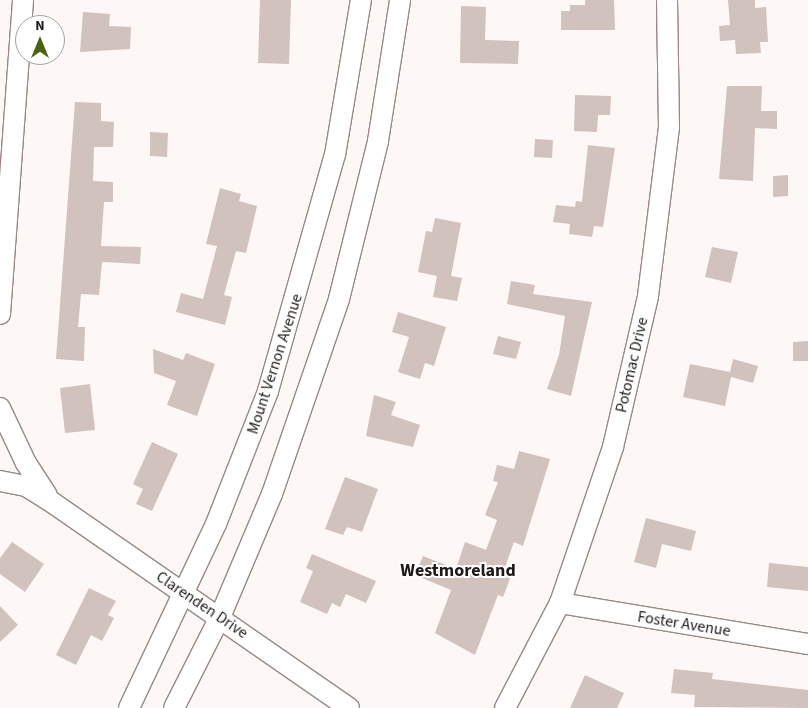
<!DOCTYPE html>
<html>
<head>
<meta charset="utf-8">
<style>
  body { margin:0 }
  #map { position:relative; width:808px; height:708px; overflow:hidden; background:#fdf7f5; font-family:"Source Sans 3",sans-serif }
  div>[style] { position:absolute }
  .building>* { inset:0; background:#d1c2bd }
  .roads { filter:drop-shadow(1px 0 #978984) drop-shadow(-1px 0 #978984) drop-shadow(0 1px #978984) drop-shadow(0 -1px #978984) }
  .minor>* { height:20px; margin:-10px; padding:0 10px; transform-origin:10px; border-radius:10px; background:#fff }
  span { translate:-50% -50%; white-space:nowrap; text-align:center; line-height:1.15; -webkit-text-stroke:4px #fff; paint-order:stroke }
  .street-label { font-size:16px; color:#1e1917 }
  .neighbourhood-label { font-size:18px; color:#1e1917; font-weight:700 }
  .north { position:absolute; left:15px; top:15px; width:50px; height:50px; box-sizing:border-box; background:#fff; border:1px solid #a5a3a2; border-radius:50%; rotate:0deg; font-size:14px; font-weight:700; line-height:20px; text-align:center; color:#1e1917 }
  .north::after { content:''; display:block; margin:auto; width:18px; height:22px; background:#486211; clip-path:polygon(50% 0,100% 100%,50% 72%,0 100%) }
</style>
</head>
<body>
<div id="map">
  <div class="building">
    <div style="clip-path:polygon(260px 0,291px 0,289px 64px,258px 63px)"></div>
    <div style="clip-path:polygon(585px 0,614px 0,615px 30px,561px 30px,561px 11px,570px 11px,570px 5px,585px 5px)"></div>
    <div style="clip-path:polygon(728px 0,755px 0,755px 8px,766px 7px,768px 42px,760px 42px,761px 53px,736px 54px,735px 40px,720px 41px,719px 26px,730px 25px)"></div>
    <div style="clip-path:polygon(461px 6px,486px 7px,485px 40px,519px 41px,518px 64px,460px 63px)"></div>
    <div style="clip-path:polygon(83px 12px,110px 14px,109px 26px,131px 27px,130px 49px,80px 52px)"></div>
    <div style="clip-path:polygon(727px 86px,762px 86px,761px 111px,777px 111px,777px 129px,755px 128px,753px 181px,719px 179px)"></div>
    <div style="clip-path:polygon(575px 95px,611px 96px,610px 115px,598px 115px,597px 132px,574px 131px)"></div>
    <div style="clip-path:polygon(75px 102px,101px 103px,101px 121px,114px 122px,113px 147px,94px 147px,93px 181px,113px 182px,113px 202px,104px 202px,101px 246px,141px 247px,140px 264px,102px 262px,99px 295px,81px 294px,78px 327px,85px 327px,84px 361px,56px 359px)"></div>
    <div style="clip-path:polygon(150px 132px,168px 133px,167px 157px,150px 156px)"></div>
    <div style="clip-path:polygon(535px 139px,553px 140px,552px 158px,534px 157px)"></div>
    <div style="clip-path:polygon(588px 145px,615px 148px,603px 227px,594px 226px,592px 237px,569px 234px,570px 224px,553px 222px,556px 205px,575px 207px,576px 201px,582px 202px)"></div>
    <div style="clip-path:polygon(788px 175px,788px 196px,773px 197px,773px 176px)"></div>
    <div style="clip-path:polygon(220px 188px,241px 194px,239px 201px,257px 206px,246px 253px,236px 251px,224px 295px,232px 297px,225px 325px,176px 312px,181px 293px,203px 299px,217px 246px,206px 244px)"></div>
    <div style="clip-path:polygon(435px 218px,461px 223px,451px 276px,462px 278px,457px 301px,433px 297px,437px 276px,418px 272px,426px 231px,432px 232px)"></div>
    <div style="clip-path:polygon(712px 247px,738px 252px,731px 283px,705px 277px)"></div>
    <div style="clip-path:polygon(511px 281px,535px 285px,533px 294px,592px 302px,571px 396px,547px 389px,559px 355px,565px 316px,507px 304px)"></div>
    <div style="clip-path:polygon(398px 312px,446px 327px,434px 366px,425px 363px,420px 379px,398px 372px,409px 337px,392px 332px)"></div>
    <div style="clip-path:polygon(498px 336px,521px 342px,516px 359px,493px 354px)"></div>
    <div style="clip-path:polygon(808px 341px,808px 361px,793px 361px,793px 342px)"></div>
    <div style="clip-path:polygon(153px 349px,183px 360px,186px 353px,215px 364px,197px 416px,167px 405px,176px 381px,154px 373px)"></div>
    <div style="clip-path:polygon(733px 359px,758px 366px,753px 383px,731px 377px,725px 406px,683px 397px,690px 364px,730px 372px)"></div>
    <div style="clip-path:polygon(90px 384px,95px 430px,65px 433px,60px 388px)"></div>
    <div style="clip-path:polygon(374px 395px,396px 402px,391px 415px,420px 425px,413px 447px,366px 436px)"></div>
    <div style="clip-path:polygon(152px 442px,178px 454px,152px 511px,136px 504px,143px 489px,133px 484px)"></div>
    <div style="clip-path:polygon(519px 451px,550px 459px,523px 546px,514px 542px,503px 573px,511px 576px,503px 597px,498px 595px,475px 655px,435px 633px,451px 590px,415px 575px,423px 556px,456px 569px,465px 542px,486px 550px,497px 520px,485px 515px,498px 482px,493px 481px,497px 465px,514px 469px)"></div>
    <div style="clip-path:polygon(345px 477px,378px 489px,362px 532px,347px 527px,343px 535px,325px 529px)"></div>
    <div style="clip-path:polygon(646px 518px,696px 531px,691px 551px,662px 544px,656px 568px,634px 562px)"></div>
    <div style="clip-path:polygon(12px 542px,44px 564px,25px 592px,0 574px,0 558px)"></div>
    <div style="clip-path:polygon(312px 554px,376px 581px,366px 603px,346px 594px,340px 607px,332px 603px,327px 614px,300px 602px,313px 571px,306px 568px)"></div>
    <div style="clip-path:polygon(769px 563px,808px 567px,808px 591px,767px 587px)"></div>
    <div style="clip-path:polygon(89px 588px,116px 601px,108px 615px,114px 618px,102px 641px,91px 635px,76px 665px,56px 655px)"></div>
    <div style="clip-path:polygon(0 606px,18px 625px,0 642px)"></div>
    <div style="clip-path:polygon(674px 669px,713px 673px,712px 679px,808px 690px,808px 708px,694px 707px,695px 695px,671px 693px)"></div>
    <div style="clip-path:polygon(585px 675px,624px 693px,617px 708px,570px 708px)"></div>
  </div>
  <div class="roads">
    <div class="minor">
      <div style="left:0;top:314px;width:315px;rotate:-85.8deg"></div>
      <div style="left:0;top:408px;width:61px;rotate:64.7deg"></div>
      <div style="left:26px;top:463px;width:38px;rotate:57deg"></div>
      <div style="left:0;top:481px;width:26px;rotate:11deg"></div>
      <div style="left:26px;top:486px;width:32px;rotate:32deg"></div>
      <div style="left:53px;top:503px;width:360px;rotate:34.7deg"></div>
      <div style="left:560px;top:603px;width:251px;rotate:9.4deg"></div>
      <div style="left:129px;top:708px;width:204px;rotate:-64.7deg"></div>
      <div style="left:216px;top:524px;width:143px;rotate:-68.6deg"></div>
      <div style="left:268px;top:391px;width:245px;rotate:-74.2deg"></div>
      <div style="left:335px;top:155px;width:157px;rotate:-80.5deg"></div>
      <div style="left:174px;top:708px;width:102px;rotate:-63.2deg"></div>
      <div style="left:220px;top:617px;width:134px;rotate:-67.1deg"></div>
      <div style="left:272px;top:494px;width:206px;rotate:-71deg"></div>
      <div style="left:339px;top:299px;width:163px;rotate:-76.1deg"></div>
      <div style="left:378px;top:141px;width:143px;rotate:-81.1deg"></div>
      <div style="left:505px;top:708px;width:119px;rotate:-62.4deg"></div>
      <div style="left:560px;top:603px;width:165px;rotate:-71.2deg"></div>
      <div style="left:613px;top:447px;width:155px;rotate:-76.9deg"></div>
      <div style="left:648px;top:296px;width:170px;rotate:-82.9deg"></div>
      <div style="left:669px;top:127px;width:127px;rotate:-90.9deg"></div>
    </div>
  </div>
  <div class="street-label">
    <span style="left:275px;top:364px;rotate:-72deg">Mount Vernon Avenue</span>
    <span style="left:632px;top:365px;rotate:-77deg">Potomac Drive</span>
    <span style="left:202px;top:605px;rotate:34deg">Clarenden Drive</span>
    <span style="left:684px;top:624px;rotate:9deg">Foster Avenue</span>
  </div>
  <div class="neighbourhood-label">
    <span style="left:458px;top:571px">Westmoreland</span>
  </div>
  <div class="north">N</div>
</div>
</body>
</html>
